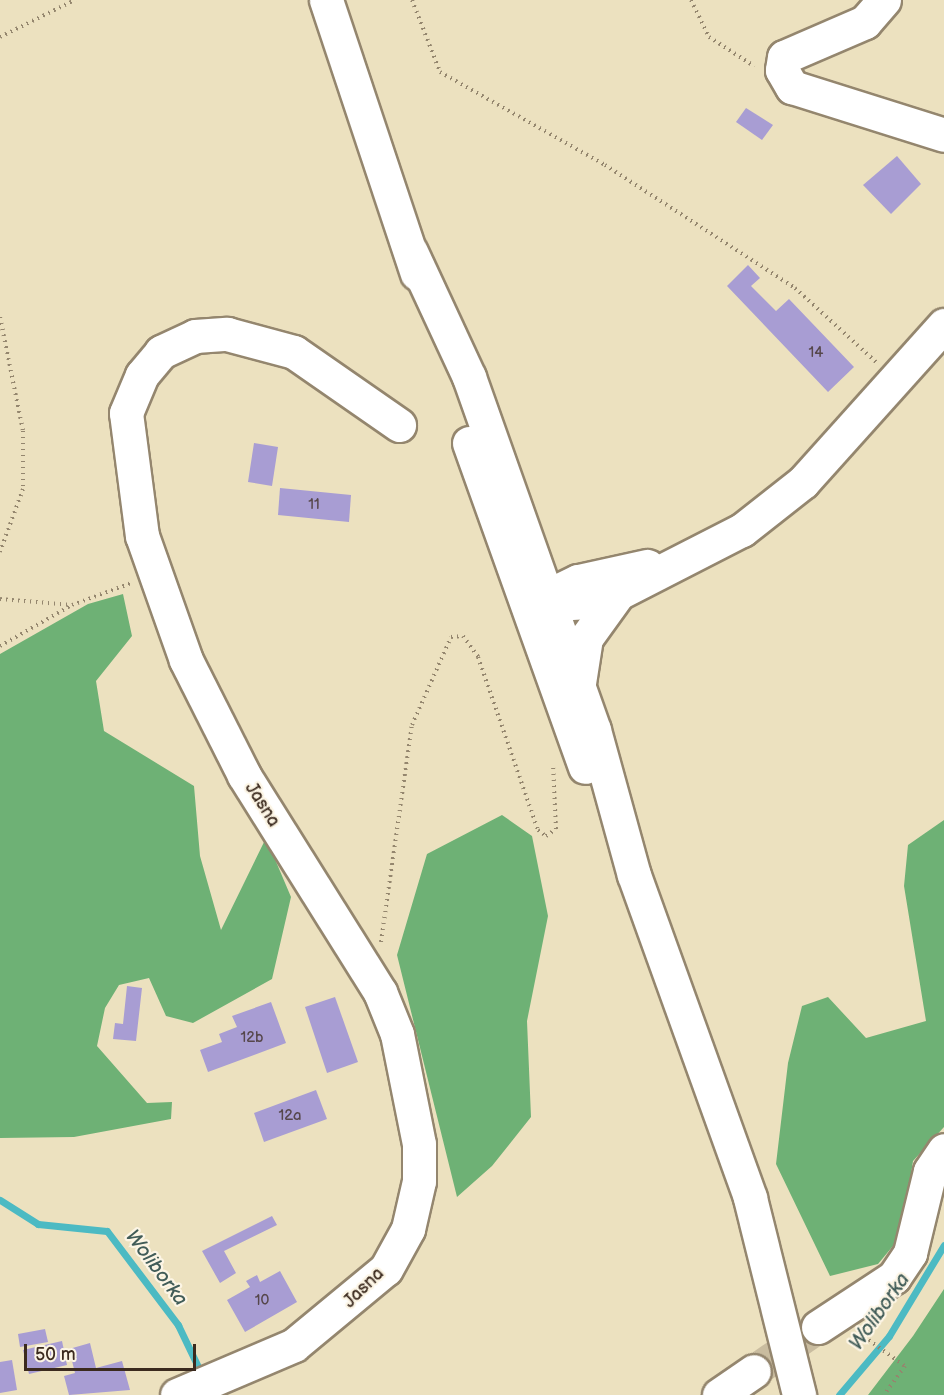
<!DOCTYPE html>
<html>
<head>
<meta charset="utf-8">
<style>
  body { margin:0 }
  #map { position:relative; width:944px; height:1395px; overflow:hidden; background:#ece1bf; font-family:"Balsamiq Sans",sans-serif }
  div>[style] { position:absolute }
  .forest>* { inset:0; background:#6eb175 }
  .stream>* { height:7px; margin:-3.5px; padding:0 3.5px; transform-origin:3.5px; border-radius:3.5px; background:#4cbac3 }
  .building>* { inset:0; background:#a89dd3 }
  .minor-tunnel>* { height:33px; margin-top:-16.5px; transform-origin:0; background:repeating-linear-gradient(90deg,#c9bc9f 0 33px,transparent 0 49px) }
  .path>* { height:4px; margin-top:-2px; transform-origin:0; background:repeating-linear-gradient(90deg,#94866e 0 1.5px,transparent 0 6px) }
  .roads { filter:drop-shadow(2px 0 #94866e) drop-shadow(-2px 0 #94866e) drop-shadow(0 2px #94866e) drop-shadow(0 -2px #94866e) }
  .minor>* { height:33px; margin:-16.5px; padding:0 16.5px; transform-origin:16.5px; border-radius:16.5px; background:#fff }
  .major>* { height:33px; margin:-16.5px; padding:0 16.5px; transform-origin:16.5px; border-radius:16.5px; background:#fff }
  span { translate:-50% -50%; white-space:nowrap; text-align:center; line-height:1.15; -webkit-text-stroke:4.5px #fcf5e5; paint-order:stroke }
  .number-label { font-size:15px; color:#56474b }
  .number-label span { -webkit-text-stroke-width:0 }
  .street-label { font-size:18px; color:#3b2a1e }
  .water-label { font-size:20px; color:#415c58; font-style:italic }
  .scale { position:absolute; left:24px; top:1344px; width:172px; height:27px; box-sizing:border-box; border:3px solid #3b2a1e; border-top:0; padding-left:8px; font-size:18px; line-height:21px; white-space:nowrap; color:#3b2a1e; -webkit-text-stroke:4px #fcf5e5; paint-order:stroke }
</style>
</head>
<body>
<div id="map">
  <div class="forest">
    <div style="clip-path:polygon(123px 594px,132px 636px,96px 681px,104px 731px,194px 786px,200px 856px,221px 930px,266px 838px,291px 897px,272px 979px,193px 1023px,166px 1016px,149px 978px,119px 985px,105px 1008px,97px 1046px,147px 1103px,172px 1102px,171px 1119px,74px 1137px,0 1138px,0 654px,88px 604px)"></div>
    <div style="clip-path:polygon(502px 815px,532px 836px,548px 916px,527px 1021px,531px 1117px,492px 1166px,457px 1197px,397px 955px,427px 854px)"></div>
    <div style="clip-path:polygon(944px 820px,944px 1127px,913px 1161px,902px 1235px,878px 1264px,830px 1276px,776px 1164px,788px 1063px,802px 1006px,828px 997px,866px 1038px,926px 1021px,904px 886px,908px 845px)"></div>
    <div style="clip-path:polygon(944px 1289px,944px 1395px,868px 1395px,913px 1336px)"></div>
  </div>
  <div class="stream">
    <div style="left:0;top:1200px;width:45px;rotate:32.3deg"></div>
    <div style="left:38px;top:1224px;width:69px;rotate:5.8deg"></div>
    <div style="left:107px;top:1231px;width:118px;rotate:52.9deg"></div>
    <div style="left:178px;top:1325px;width:55px;rotate:64.4deg"></div>
    <div style="left:839px;top:1395px;width:77px;rotate:-49.7deg"></div>
    <div style="left:889px;top:1336px;width:106px;rotate:-58.9deg"></div>
  </div>
  <div class="building">
    <div style="clip-path:polygon(746px 108px,773px 125px,762px 140px,736px 122px)"></div>
    <div style="clip-path:polygon(897px 156px,921px 184px,891px 214px,863px 185px)"></div>
    <div style="clip-path:polygon(748px 265px,760px 278px,751px 286px,776px 311px,789px 299px,854px 367px,828px 392px,727px 286px)"></div>
    <div style="clip-path:polygon(254px 443px,278px 447px,272px 486px,248px 482px)"></div>
    <div style="clip-path:polygon(280px 488px,351px 495px,349px 522px,278px 515px)"></div>
    <div style="clip-path:polygon(127px 986px,142px 988px,136px 1041px,113px 1039px,115px 1023px,123px 1024px)"></div>
    <div style="clip-path:polygon(335px 997px,358px 1062px,327px 1073px,305px 1007px)"></div>
    <div style="clip-path:polygon(271px 1002px,286px 1043px,208px 1072px,200px 1050px,222px 1042px,219px 1034px,237px 1027px,232px 1016px)"></div>
    <div style="clip-path:polygon(316px 1090px,327px 1119px,264px 1142px,254px 1113px)"></div>
    <div style="clip-path:polygon(272px 1216px,277px 1225px,224px 1251px,236px 1273px,220px 1283px,202px 1251px)"></div>
    <div style="clip-path:polygon(280px 1271px,297px 1302px,245px 1332px,227px 1300px,250px 1287px,246px 1281px,257px 1275px,260px 1282px)"></div>
    <div style="clip-path:polygon(45px 1329px,48px 1342px,20px 1347px,18px 1334px)"></div>
    <div style="clip-path:polygon(62px 1341px,67px 1365px,29px 1374px,23px 1350px)"></div>
    <div style="clip-path:polygon(90px 1343px,96px 1368px,122px 1361px,130px 1390px,69px 1395px,64px 1376px,75px 1373px,69px 1349px)"></div>
    <div style="clip-path:polygon(12px 1360px,17px 1390px,0 1393px,0 1362px)"></div>
  </div>
  <div class="minor-tunnel">
    <div style="left:754px;top:1371px;width:78px;rotate:-34.5deg"></div>
  </div>
  <div class="path">
    <div style="left:412px;top:0;width:77px;rotate:68.7deg"></div>
    <div style="left:440px;top:72px;width:189px;rotate:29.4deg"></div>
    <div style="left:605px;top:165px;width:226px;rotate:32.9deg"></div>
    <div style="left:795px;top:288px;width:110px;rotate:42.4deg"></div>
    <div style="left:691px;top:0;width:41px;rotate:64.1deg"></div>
    <div style="left:709px;top:37px;width:54px;rotate:32.8deg"></div>
    <div style="left:0;top:37px;width:84px;rotate:-26.3deg"></div>
    <div style="left:0;top:317px;width:116px;rotate:78.6deg"></div>
    <div style="left:23px;top:431px;width:58px;rotate:90deg"></div>
    <div style="left:23px;top:489px;width:67px;rotate:110.1deg"></div>
    <div style="left:0;top:599px;width:72px;rotate:4.8deg"></div>
    <div style="left:0;top:646px;width:83px;rotate:-29.7deg"></div>
    <div style="left:72px;top:605px;width:63px;rotate:-20.4deg"></div>
    <div style="left:381px;top:942px;width:219px;rotate:-81.9deg"></div>
    <div style="left:412px;top:725px;width:96px;rotate:-66.1deg"></div>
    <div style="left:451px;top:637px;width:12px;rotate:-5deg"></div>
    <div style="left:463px;top:636px;width:26px;rotate:54deg"></div>
    <div style="left:478px;top:657px;width:183px;rotate:70.9deg"></div>
    <div style="left:538px;top:830px;width:10px;rotate:37deg"></div>
    <div style="left:546px;top:836px;width:12px;rotate:-35deg"></div>
    <div style="left:556px;top:829px;width:64px;rotate:-92.7deg"></div>
    <div style="left:859px;top:1333px;width:57px;rotate:35.7deg"></div>
    <div style="left:905px;top:1366px;width:36px;rotate:126deg"></div>
  </div>
  <div class="roads">
    <div class="minor">
      <div style="left:884px;top:0;width:29px;rotate:131deg"></div>
      <div style="left:865px;top:22px;width:88px;rotate:156.6deg"></div>
      <div style="left:784px;top:57px;width:13px;rotate:99deg"></div>
      <div style="left:782px;top:70px;width:20px;rotate:60deg"></div>
      <div style="left:792px;top:87px;width:159px;rotate:17.5deg"></div>
      <div style="left:818px;top:1327px;width:91px;rotate:-33.3deg"></div>
      <div style="left:894px;top:1277px;width:29px;rotate:-56deg"></div>
      <div style="left:910px;top:1253px;width:84px;rotate:-76.3deg"></div>
      <div style="left:930px;top:1171px;width:25px;rotate:-56deg"></div>
      <div style="left:177px;top:1395px;width:127px;rotate:-23.1deg"></div>
      <div style="left:294px;top:1345px;width:119px;rotate:-39.6deg"></div>
      <div style="left:386px;top:1269px;width:46px;rotate:-61.2deg"></div>
      <div style="left:408px;top:1229px;width:49px;rotate:-77.1deg"></div>
      <div style="left:419px;top:1181px;width:37px;rotate:-90deg"></div>
      <div style="left:419px;top:1144px;width:112px;rotate:-101.3deg"></div>
      <div style="left:397px;top:1034px;width:45px;rotate:-112deg"></div>
      <div style="left:380px;top:992px;width:256px;rotate:-122.1deg"></div>
      <div style="left:244px;top:775px;width:129px;rotate:-116.8deg"></div>
      <div style="left:186px;top:660px;width:132px;rotate:-109.5deg"></div>
      <div style="left:142px;top:536px;width:124px;rotate:-97.4deg"></div>
      <div style="left:126px;top:413px;width:41px;rotate:-67.2deg"></div>
      <div style="left:142px;top:375px;width:30px;rotate:-50deg"></div>
      <div style="left:161px;top:352px;width:38px;rotate:-25deg"></div>
      <div style="left:195px;top:336px;width:32px;rotate:-4deg"></div>
      <div style="left:227px;top:334px;width:69px;rotate:15deg"></div>
      <div style="left:294px;top:352px;width:128px;rotate:34.8deg"></div>
      <div style="left:719px;top:1395px;width:42px;rotate:-34.4deg"></div>
    </div>
    <div class="major">
      <div style="left:326px;top:0;width:288px;rotate:71.6deg"></div>
      <div style="left:411px;top:252px;width:138px;rotate:65.1deg"></div>
      <div style="left:469px;top:377px;width:374px;rotate:70.5deg"></div>
      <div style="left:594px;top:730px;width:150px;rotate:74.6deg"></div>
      <div style="left:634px;top:875px;width:343px;rotate:70.2deg"></div>
      <div style="left:750px;top:1198px;width:203px;rotate:76deg"></div>
      <div style="left:469px;top:443px;width:344px;rotate:70.3deg"></div>
      <div style="left:532px;top:590px;width:28px;rotate:30deg"></div>
      <div style="left:556px;top:604px;width:47px;rotate:-3.7deg"></div>
      <div style="left:603px;top:601px;width:156px;rotate:-27.1deg"></div>
      <div style="left:742px;top:530px;width:78px;rotate:-38.2deg"></div>
      <div style="left:803px;top:482px;width:211px;rotate:-48.1deg"></div>
      <div style="left:545px;top:609px;width:20px;rotate:-60deg"></div>
      <div style="left:555px;top:592px;width:25px;rotate:-26deg"></div>
      <div style="left:578px;top:581px;width:71px;rotate:-12.3deg"></div>
      <div style="left:579px;top:683px;width:46px;rotate:-81.2deg"></div>
      <div style="left:586px;top:638px;width:53px;rotate:-54.2deg"></div>
    </div>
  </div>
  <div class="number-label">
    <span style="left:816px;top:353px">14</span>
    <span style="left:314px;top:505px">11</span>
    <span style="left:252px;top:1038px">12b</span>
    <span style="left:290px;top:1116px">12a</span>
    <span style="left:262px;top:1301px">10</span>
  </div>
  <div class="street-label">
    <span style="left:262px;top:805px;rotate:58deg">Jasna</span>
    <span style="left:364px;top:1288px;rotate:-44deg">Jasna</span>
  </div>
  <div class="water-label">
    <span style="left:156px;top:1268px;rotate:53deg">Woliborka</span>
    <span style="left:880px;top:1312px;rotate:-55deg">Woliborka</span>
  </div>
  <div class="scale">50 m</div>
</div>
</body>
</html>
